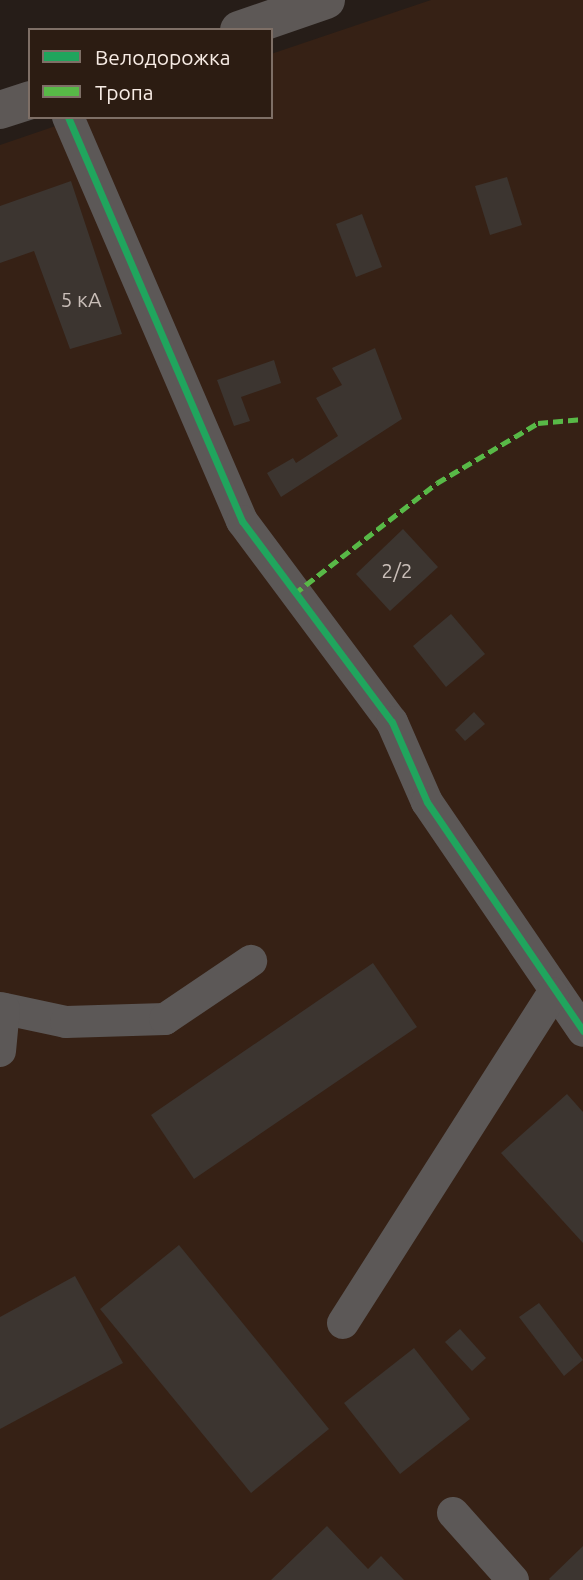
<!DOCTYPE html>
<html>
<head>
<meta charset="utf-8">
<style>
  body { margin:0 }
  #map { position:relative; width:583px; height:1580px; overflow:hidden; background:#261d18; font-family:Ubuntu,sans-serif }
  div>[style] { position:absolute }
  .built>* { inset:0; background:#362115 }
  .building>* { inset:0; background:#3c3530 }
  .minor>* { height:32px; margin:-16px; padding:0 16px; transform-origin:16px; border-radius:16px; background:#5c5857 }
  .major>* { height:38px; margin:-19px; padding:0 19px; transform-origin:19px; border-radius:19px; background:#5d5856 }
  .quiet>* { height:5px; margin-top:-2.5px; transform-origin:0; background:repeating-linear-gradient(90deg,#58b947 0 10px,transparent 0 15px) }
  .cycleway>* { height:7px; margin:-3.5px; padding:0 3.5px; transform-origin:3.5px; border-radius:3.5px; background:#20a55d }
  span { translate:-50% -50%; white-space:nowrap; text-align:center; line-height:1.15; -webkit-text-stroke:5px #2c1c12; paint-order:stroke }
  .number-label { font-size:21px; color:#c9beb8 }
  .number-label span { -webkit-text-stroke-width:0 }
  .legend { position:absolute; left:28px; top:28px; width:245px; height:91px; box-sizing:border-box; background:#2c1c12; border:2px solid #7e6f66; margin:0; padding:9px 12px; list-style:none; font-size:21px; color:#f8ece5 }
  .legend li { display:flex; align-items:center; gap:14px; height:35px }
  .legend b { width:35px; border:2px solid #7e6f66 }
</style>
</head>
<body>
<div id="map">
  <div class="built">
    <div style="clip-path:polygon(431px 0,583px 0,583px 1580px,0 1580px,0 145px,82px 117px,271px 117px,271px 54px)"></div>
  </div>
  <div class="building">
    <div style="clip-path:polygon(507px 177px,522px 225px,490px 235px,475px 186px)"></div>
    <div style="clip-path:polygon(71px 181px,122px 334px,70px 349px,34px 251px,0 263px,0 206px)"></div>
    <div style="clip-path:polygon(362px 214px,382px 267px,356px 277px,336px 224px)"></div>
    <div style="clip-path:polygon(375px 348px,402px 419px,281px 497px,267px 473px,293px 458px,296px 463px,338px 436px,316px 398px,342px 385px,332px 368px)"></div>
    <div style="clip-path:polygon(274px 360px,281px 383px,241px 397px,250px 421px,234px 426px,217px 380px)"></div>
    <div style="clip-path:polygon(403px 529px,438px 567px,390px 611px,356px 574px)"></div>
    <div style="clip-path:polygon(451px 614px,485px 654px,446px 687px,413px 646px)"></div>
    <div style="clip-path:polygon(474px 712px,485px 724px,465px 741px,455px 730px)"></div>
    <div style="clip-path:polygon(373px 963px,417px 1027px,194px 1179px,151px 1115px)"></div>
    <div style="clip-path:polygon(567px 1094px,583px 1112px,583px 1243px,501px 1153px)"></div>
    <div style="clip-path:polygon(179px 1245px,329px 1429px,251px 1493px,100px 1309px)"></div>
    <div style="clip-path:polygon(75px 1276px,123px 1363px,0 1429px,0 1317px)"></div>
    <div style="clip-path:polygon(539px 1303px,583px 1360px,564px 1376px,519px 1317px)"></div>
    <div style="clip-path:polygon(460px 1329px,486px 1358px,472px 1371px,445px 1342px)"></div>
    <div style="clip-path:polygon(414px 1348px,470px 1419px,400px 1474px,344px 1403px)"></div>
    <div style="clip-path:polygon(327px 1526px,368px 1569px,381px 1556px,404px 1580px,271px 1580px)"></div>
    <div style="clip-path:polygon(583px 1546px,583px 1580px,550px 1580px,549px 1579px)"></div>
  </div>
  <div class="minor">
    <div style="left:68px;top:117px;width:440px;rotate:66.7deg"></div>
    <div style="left:242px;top:521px;width:251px;rotate:53.3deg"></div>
    <div style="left:392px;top:722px;width:87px;rotate:66.4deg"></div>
    <div style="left:427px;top:802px;width:277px;rotate:55.7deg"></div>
    <div style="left:0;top:1008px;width:67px;rotate:12deg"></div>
    <div style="left:66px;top:1022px;width:99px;rotate:-1.7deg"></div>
    <div style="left:165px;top:1019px;width:104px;rotate:-34deg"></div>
    <div style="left:0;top:1051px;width:42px;rotate:-84.6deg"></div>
    <div style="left:343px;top:1323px;width:391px;rotate:-57.5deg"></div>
    <div style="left:453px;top:1513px;width:90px;rotate:48.2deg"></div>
  </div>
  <div class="major">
    <div style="left:239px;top:30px;width:92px;rotate:-19deg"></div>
    <div style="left:0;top:110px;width:32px;rotate:-18deg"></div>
  </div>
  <div class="quiet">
    <div style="left:294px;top:594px;width:181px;rotate:-37.8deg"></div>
    <div style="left:437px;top:483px;width:117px;rotate:-30.7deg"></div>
    <div style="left:538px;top:423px;width:45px;rotate:-5.1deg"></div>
  </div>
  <div class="cycleway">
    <div style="left:68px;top:117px;width:440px;rotate:66.7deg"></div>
    <div style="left:242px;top:521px;width:251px;rotate:53.3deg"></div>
    <div style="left:392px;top:722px;width:87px;rotate:66.4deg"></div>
    <div style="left:427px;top:802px;width:277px;rotate:55.7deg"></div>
  </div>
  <div class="number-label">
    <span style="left:81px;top:299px">5 кА</span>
    <span style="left:397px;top:570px">2/2</span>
  </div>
  <ul class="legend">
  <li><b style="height:9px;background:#20a55d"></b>Велодорожка</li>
  <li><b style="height:9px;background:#58b947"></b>Тропа</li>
  </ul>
</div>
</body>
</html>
